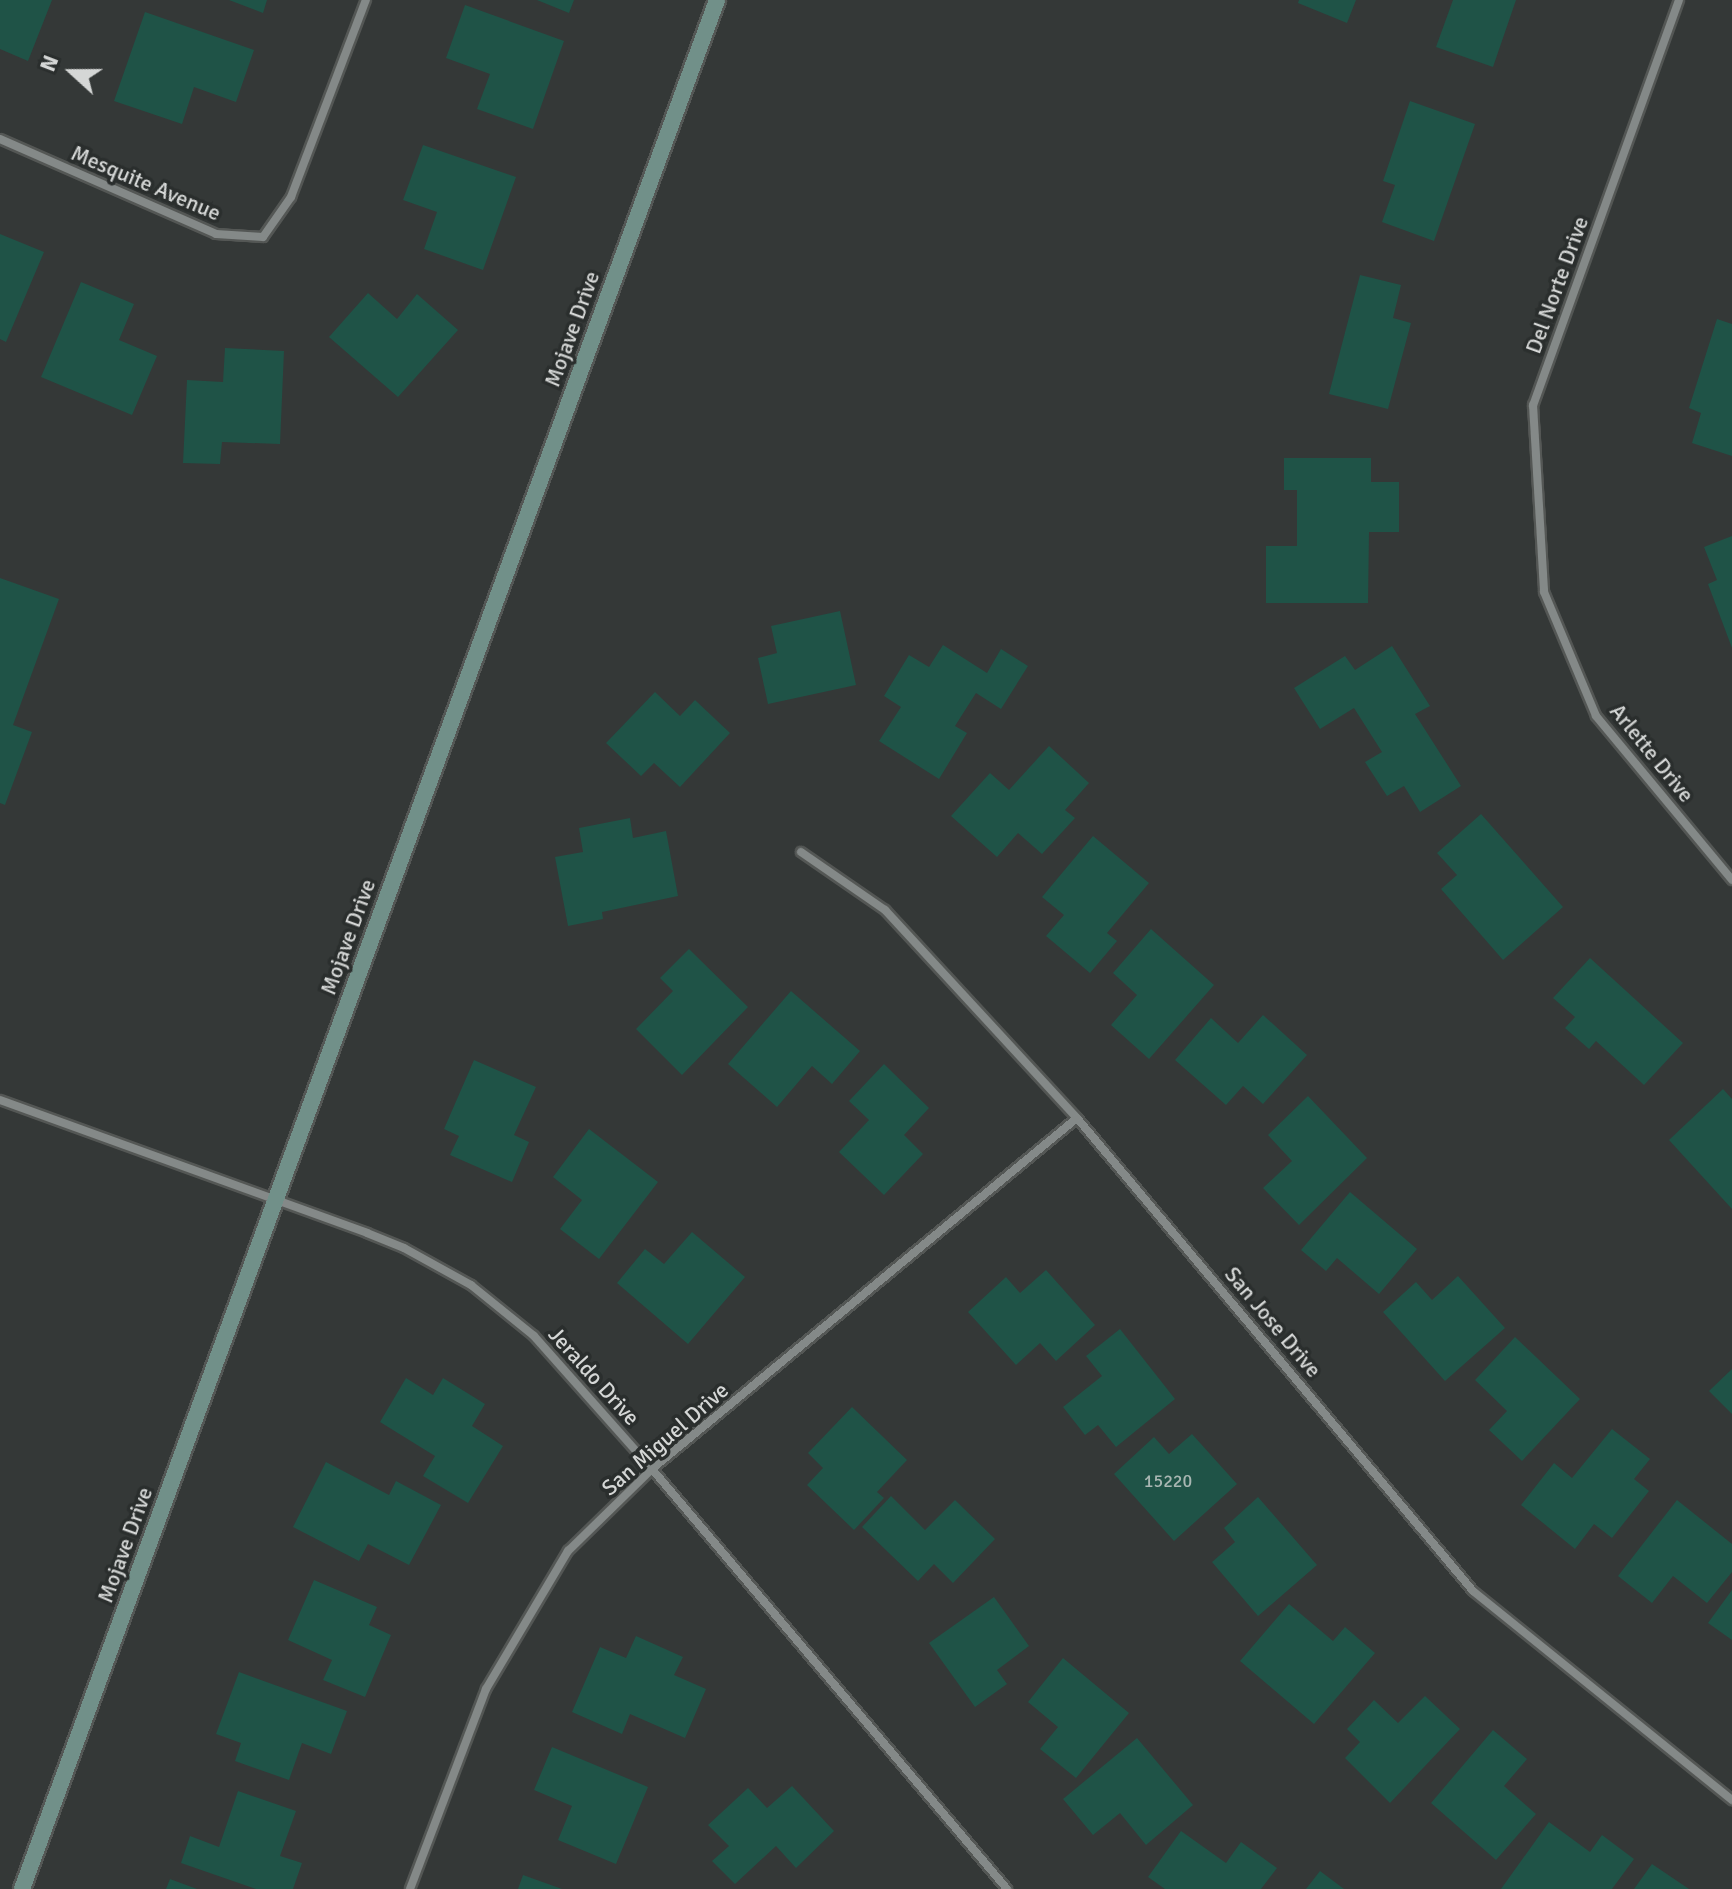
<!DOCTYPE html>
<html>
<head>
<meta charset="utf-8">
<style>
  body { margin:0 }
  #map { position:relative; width:1732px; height:1889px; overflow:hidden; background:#343837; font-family:Signika,sans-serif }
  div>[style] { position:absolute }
  .building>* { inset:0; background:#1f5347 }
  .roads { filter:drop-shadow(2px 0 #545755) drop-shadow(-2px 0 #545755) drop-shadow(0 2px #545755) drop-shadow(0 -2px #545755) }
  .minor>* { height:8px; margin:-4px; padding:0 4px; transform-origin:4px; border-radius:4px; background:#848988 }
  .secondary>* { height:16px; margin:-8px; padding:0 8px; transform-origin:8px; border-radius:8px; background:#719089 }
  span { translate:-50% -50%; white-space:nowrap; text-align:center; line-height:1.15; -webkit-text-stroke:7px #2a2e2d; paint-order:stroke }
  .number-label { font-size:18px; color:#a8b6b2 }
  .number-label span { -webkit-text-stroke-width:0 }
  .street-label { font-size:22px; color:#d5d7d6 }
  .north { position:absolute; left:32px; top:32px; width:80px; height:80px; -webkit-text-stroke:6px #2a2e2d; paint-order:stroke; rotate:291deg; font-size:22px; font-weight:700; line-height:32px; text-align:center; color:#d5d7d6 }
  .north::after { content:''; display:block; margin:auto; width:28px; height:36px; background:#d5d7d6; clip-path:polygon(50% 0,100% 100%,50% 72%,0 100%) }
</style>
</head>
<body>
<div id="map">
  <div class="building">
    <div style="clip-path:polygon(0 0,52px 0,28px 61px,0 49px)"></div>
    <div style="clip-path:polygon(229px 0,267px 0,263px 13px)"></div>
    <div style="clip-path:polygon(537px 0,574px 0,569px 13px)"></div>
    <div style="clip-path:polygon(1299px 0,1356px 0,1347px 23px,1298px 3px)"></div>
    <div style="clip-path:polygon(1453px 0,1516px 0,1493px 67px,1436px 47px)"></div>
    <div style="clip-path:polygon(465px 5px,564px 41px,533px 129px,477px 109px,490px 74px,446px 58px)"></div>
    <div style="clip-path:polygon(145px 12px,254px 50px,236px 102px,194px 87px,182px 124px,114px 101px)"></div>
    <div style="clip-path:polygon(1410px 101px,1475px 124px,1434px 241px,1382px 222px,1395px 185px,1383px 181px)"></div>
    <div style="clip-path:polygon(423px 145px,516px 177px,483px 270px,424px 249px,437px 212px,403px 200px)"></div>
    <div style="clip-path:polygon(0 234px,44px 252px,6px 342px,0 339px)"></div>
    <div style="clip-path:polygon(1360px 275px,1401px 285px,1393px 318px,1411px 323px,1388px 409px,1329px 394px)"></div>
    <div style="clip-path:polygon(81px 282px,134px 304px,119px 340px,157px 356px,132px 415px,41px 377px)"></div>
    <div style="clip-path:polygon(368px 293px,397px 319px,417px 294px,458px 330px,398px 397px,329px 337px)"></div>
    <div style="clip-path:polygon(1717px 319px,1732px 324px,1732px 456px,1692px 443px,1701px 413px,1689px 408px)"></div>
    <div style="clip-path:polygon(225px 348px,284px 351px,280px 444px,222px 442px,220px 464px,183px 463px,187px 380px,223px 382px)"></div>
    <div style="clip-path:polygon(1284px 458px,1371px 458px,1371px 482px,1399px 482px,1399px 532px,1369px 532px,1368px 603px,1266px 603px,1266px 546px,1297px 546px,1297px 490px,1284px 490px)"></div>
    <div style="clip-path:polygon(1732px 536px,1732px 648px,1708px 584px,1717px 580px,1704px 547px)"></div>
    <div style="clip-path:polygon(0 578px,59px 599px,13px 725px,32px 732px,5px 805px,0 803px)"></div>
    <div style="clip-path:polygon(840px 611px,856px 685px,768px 704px,758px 658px,777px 653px,771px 626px)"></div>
    <div style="clip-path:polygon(943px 645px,987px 673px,1001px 649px,1028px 666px,1001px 709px,976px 693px,955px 726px,967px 733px,939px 779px,879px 741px,901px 707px,884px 696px,909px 655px,929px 667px)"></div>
    <div style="clip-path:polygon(1392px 646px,1430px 706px,1415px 714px,1461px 786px,1420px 812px,1404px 786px,1387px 796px,1365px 762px,1382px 752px,1354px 708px,1320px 729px,1294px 688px,1345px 656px,1355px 670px)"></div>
    <div style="clip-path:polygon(655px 692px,680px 716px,695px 700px,730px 733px,680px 787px,654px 763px,641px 776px,606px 743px)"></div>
    <div style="clip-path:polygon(1049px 746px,1089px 783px,1065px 810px,1075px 818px,1042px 854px,1018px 833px,997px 857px,951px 816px,990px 773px,1009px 790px)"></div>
    <div style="clip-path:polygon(1481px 814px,1563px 907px,1503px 960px,1441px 889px,1457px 875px,1437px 853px)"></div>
    <div style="clip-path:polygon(630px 818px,633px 838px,666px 831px,678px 896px,602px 912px,603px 919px,568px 926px,555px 857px,583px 852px,579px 828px)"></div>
    <div style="clip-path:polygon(1093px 836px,1149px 883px,1107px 933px,1117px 941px,1090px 973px,1046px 936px,1064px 915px,1042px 897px)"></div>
    <div style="clip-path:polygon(1151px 929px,1214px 985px,1149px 1059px,1111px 1025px,1137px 995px,1113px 973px)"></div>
    <div style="clip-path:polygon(689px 949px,748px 1007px,682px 1075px,636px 1029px,673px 991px,660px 978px)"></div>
    <div style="clip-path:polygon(1590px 958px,1683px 1043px,1644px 1085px,1596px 1041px,1589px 1049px,1565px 1028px,1575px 1017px,1553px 998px)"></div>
    <div style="clip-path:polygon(791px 991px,860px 1051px,832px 1084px,812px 1066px,777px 1107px,728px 1064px)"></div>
    <div style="clip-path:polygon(1263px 1015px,1307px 1055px,1263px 1104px,1243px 1086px,1226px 1105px,1175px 1060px,1211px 1018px,1238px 1043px)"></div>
    <div style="clip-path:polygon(474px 1060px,536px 1087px,514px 1135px,529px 1142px,512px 1182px,450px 1155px,459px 1136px,444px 1129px)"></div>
    <div style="clip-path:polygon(884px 1064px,929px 1108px,904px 1135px,923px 1154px,884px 1195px,839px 1152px,869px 1120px,849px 1101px)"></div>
    <div style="clip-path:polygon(1723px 1089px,1732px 1099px,1732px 1209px,1669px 1140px)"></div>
    <div style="clip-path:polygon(1308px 1096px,1367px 1158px,1299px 1225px,1263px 1188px,1292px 1161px,1268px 1135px)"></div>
    <div style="clip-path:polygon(589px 1129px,658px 1182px,599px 1259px,560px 1229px,582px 1200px,553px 1177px)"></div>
    <div style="clip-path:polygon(1350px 1192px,1417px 1249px,1379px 1294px,1337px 1258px,1326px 1271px,1301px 1250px)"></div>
    <div style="clip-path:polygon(692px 1232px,745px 1277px,688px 1344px,617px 1283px,645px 1249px,664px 1264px)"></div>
    <div style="clip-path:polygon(1046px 1270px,1095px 1325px,1056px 1361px,1040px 1343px,1016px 1365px,968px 1312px,1006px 1277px,1020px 1293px)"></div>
    <div style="clip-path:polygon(1458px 1276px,1505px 1328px,1445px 1381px,1383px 1312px,1416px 1282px,1432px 1300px)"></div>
    <div style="clip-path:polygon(1120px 1329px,1175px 1399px,1116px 1447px,1098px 1425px,1085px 1435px,1063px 1407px,1102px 1376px,1086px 1356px)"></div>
    <div style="clip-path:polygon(1515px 1337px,1580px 1399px,1522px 1461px,1489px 1430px,1507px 1411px,1475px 1380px)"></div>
    <div style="clip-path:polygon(1732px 1369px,1732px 1414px,1709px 1391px)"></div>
    <div style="clip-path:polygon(406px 1378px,433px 1395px,443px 1378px,485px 1404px,472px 1426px,503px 1446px,468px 1503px,423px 1476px,435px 1456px,380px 1422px)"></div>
    <div style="clip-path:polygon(852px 1407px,907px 1460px,877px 1492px,884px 1498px,854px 1530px,807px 1485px,823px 1468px,808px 1453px)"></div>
    <div style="clip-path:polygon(1612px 1429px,1650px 1459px,1634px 1479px,1649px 1491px,1612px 1538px,1594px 1524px,1575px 1549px,1521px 1505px,1554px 1463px,1572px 1478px)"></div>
    <div style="clip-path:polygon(1192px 1434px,1237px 1484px,1174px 1541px,1114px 1474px,1154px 1437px,1169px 1454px)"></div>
    <div style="clip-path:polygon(326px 1462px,389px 1495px,396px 1481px,441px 1505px,409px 1565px,368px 1544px,359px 1561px,293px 1527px)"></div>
    <div style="clip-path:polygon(891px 1496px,925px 1530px,955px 1500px,995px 1539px,953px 1583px,934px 1564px,918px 1581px,862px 1527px)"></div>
    <div style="clip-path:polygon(1258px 1497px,1317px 1565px,1258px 1616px,1212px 1562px,1235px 1542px,1224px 1528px)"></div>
    <div style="clip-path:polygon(1677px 1500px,1732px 1544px,1732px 1572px,1707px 1603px,1673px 1576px,1652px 1603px,1618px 1576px)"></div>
    <div style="clip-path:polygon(314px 1580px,377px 1607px,369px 1625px,391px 1635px,365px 1697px,323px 1680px,332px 1660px,288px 1640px)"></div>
    <div style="clip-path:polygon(1732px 1590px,1732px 1640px,1708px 1623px)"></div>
    <div style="clip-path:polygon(994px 1597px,1029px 1646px,997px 1670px,1007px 1684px,975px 1707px,929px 1643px)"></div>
    <div style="clip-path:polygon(1289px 1604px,1333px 1641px,1345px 1627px,1375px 1653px,1314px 1724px,1240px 1661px)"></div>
    <div style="clip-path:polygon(636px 1636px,683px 1657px,674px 1675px,706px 1689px,685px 1738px,630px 1714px,622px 1734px,572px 1712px,600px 1647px,626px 1658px)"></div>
    <div style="clip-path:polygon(1063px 1658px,1129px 1713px,1076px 1778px,1040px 1749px,1058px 1727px,1028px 1702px)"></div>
    <div style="clip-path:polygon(239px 1672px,347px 1711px,331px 1754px,302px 1743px,289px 1780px,235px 1761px,241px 1743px,216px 1734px)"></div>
    <div style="clip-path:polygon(1425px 1696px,1460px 1729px,1390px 1803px,1345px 1758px,1360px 1742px,1347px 1729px,1374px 1700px,1398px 1723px)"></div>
    <div style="clip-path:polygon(1493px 1730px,1527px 1759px,1504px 1786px,1536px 1814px,1496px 1860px,1431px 1803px)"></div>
    <div style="clip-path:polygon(1137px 1738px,1193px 1805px,1146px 1845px,1120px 1813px,1093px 1835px,1063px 1799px)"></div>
    <div style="clip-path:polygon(552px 1747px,648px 1787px,616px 1864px,558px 1840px,572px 1806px,534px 1790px)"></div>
    <div style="clip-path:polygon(792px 1786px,834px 1831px,796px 1868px,776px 1846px,735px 1884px,712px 1861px,729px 1846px,708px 1825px,748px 1788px,767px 1808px)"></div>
    <div style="clip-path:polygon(238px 1791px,296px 1811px,280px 1856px,302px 1863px,293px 1889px,256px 1889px,181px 1863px,190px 1836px,219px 1847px)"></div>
    <div style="clip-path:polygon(1549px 1822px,1590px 1852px,1602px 1835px,1634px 1859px,1612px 1889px,1501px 1889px)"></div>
    <div style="clip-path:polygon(1181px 1831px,1226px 1863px,1241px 1842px,1277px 1868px,1261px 1889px,1165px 1889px,1148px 1877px)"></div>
    <div style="clip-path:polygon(1652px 1864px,1689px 1889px,1634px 1889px)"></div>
    <div style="clip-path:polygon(1320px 1871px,1344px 1889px,1306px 1889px)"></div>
    <div style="clip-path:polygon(523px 1875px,562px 1889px,518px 1889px)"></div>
    <div style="clip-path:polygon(170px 1879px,197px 1889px,166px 1889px)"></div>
  </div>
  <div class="roads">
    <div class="minor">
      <div style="left:1679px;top:0;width:431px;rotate:109.8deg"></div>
      <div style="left:1533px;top:405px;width:187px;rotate:86.6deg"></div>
      <div style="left:1544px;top:592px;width:134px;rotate:67.2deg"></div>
      <div style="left:1596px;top:716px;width:213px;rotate:50.3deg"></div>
      <div style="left:0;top:139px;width:236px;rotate:23.7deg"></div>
      <div style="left:216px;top:234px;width:47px;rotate:3.7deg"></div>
      <div style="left:263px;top:237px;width:49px;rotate:-55deg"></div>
      <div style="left:291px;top:197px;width:211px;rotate:-69.2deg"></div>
      <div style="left:801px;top:852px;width:102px;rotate:34.6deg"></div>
      <div style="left:885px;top:910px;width:283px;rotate:47.3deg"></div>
      <div style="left:1077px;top:1118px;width:617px;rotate:50.06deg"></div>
      <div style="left:1473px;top:1591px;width:333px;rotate:38.9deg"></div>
      <div style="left:0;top:1100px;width:390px;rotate:19.9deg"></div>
      <div style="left:367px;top:1233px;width:40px;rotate:22deg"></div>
      <div style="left:404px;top:1248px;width:77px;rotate:28.9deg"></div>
      <div style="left:471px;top:1285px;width:81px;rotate:39deg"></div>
      <div style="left:534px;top:1336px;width:178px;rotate:48.4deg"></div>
      <div style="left:652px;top:1469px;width:550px;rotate:49.79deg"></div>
      <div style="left:410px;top:1889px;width:214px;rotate:-69.2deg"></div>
      <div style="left:486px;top:1689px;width:161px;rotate:-59.3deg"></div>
      <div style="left:568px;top:1551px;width:117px;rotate:-44.3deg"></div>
      <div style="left:652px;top:1469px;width:551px;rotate:-39.55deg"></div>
    </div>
    <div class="secondary">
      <div style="left:22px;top:1889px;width:2013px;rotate:-69.8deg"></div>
    </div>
  </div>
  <div class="number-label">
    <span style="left:1168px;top:1481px">15220</span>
  </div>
  <div class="street-label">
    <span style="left:146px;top:183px;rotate:23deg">Mesquite Avenue</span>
    <span style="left:1557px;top:285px;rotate:-70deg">Del Norte Drive</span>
    <span style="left:572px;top:329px;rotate:-70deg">Mojave Drive</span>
    <span style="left:1652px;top:753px;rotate:51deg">Arlette Drive</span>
    <span style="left:348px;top:937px;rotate:-70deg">Mojave Drive</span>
    <span style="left:1273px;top:1322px;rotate:50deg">San Jose Drive</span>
    <span style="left:594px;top:1376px;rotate:48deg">Jeraldo Drive</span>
    <span style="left:665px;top:1439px;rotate:-41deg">San Miguel Drive</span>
    <span style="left:125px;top:1545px;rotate:-70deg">Mojave Drive</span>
  </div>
  <div class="north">N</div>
</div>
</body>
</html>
